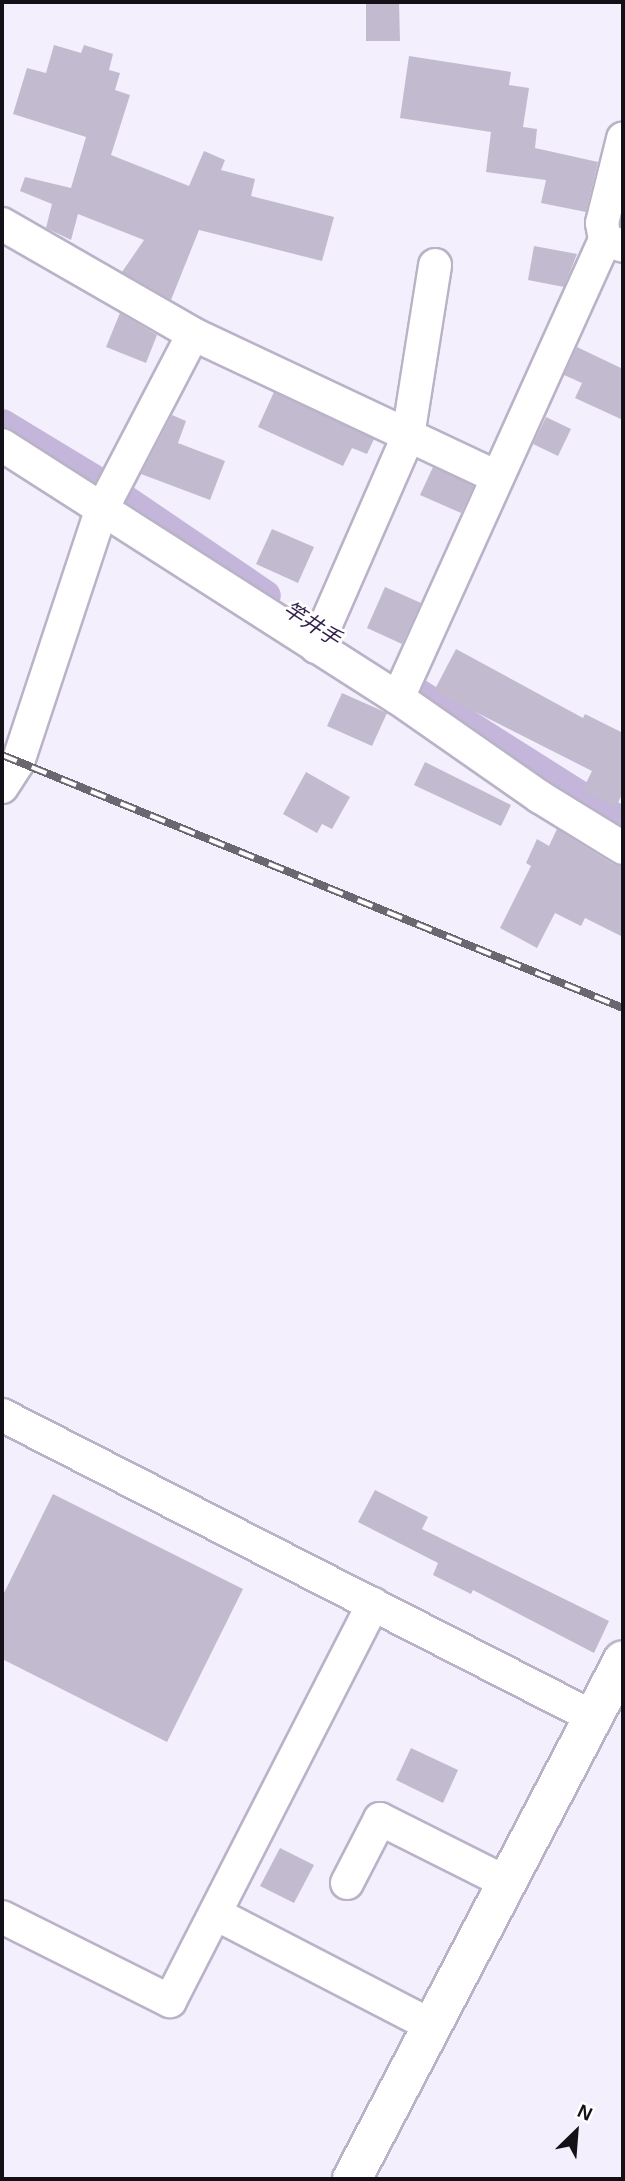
<!DOCTYPE html>
<html>
<head>
<meta charset="utf-8">
<style>
  body { margin:0 }
  #map { position:relative; width:625px; height:2181px; overflow:hidden; background:#f3effc; font-family:Arial,"Noto Sans JP",sans-serif }
  div>[style] { position:absolute }
  .canal>* { height:32px; margin:-16px; padding:0 16px; transform-origin:16px; border-radius:16px; background:#c4b6db }
  .building>* { inset:0; background:#c2bbd0 }
  .roads { filter:drop-shadow(2px 0 #bab3c8) drop-shadow(-2px 0 #bab3c8) drop-shadow(0 2px #bab3c8) drop-shadow(0 -2px #bab3c8) }
  .minor>* { height:32px; margin:-16px; padding:0 16px; transform-origin:16px; border-radius:16px; background:#fff }
  .tertiary>* { height:38px; margin:-19px; padding:0 19px; transform-origin:19px; border-radius:19px; background:#fff }
  .rail>* { height:8px; margin-top:-4px; transform-origin:0; background:repeating-linear-gradient(90deg,#fff 0 16px,#6a6770 0 32px); box-sizing:border-box; border-block:2px solid #6a6770 }
  span { translate:-50% -50%; white-space:nowrap; text-align:center; line-height:1.15; -webkit-text-stroke:5px #fff; paint-order:stroke }
  .water-label { font-size:21px; color:#331e4c; font-style:italic }
  .frame { position:absolute; inset:0; border:4px solid #131017; pointer-events:none }
  .north { position:absolute; left:541px; top:2097px; width:70px; height:70px; -webkit-text-stroke:5px #fff; paint-order:stroke; rotate:25deg; font-size:19px; font-weight:700; line-height:28px; text-align:center; color:#131017 }
  .north::after { content:''; display:block; margin:auto; width:24px; height:32px; background:#131017; clip-path:polygon(50% 0,100% 100%,50% 72%,0 100%) }
</style>
</head>
<body>
<div id="map">
  <div class="canal">
    <div style="left:2px;top:425px;width:122px;rotate:31.2deg"></div>
    <div style="left:106px;top:488px;width:192px;rotate:34.2deg"></div>
    <div style="left:414px;top:692px;width:247px;rotate:32.3deg"></div>
  </div>
  <div class="building">
    <div style="clip-path:polygon(366px 2px,399px 2px,400px 41px,366px 41px)"></div>
    <div style="clip-path:polygon(54px 45px,81px 53px,84px 45px,113px 54px,109px 70px,120px 73px,115px 90px,130px 95px,111px 155px,189px 186px,204px 151px,225px 160px,221px 170px,255px 179px,251px 196px,334px 217px,322px 261px,199px 230px,171px 300px,122px 272px,144px 240px,78px 214px,71px 240px,46px 228px,52px 204px,20px 191px,25px 177px,71px 188px,86px 137px,13px 114px,27px 68px,46px 73px)"></div>
    <div style="clip-path:polygon(409px 56px,511px 72px,509px 85px,529px 88px,523px 127px,537px 129px,535px 148px,598px 162px,586px 212px,541px 203px,546px 180px,486px 172px,491px 132px,400px 118px)"></div>
    <div style="clip-path:polygon(534px 246px,577px 254px,564px 287px,528px 280px)"></div>
    <div style="clip-path:polygon(120px 313px,157px 335px,146px 363px,106px 347px)"></div>
    <div style="clip-path:polygon(577px 347px,623px 369px,623px 420px,575px 398px,582px 383px,564px 375px)"></div>
    <div style="clip-path:polygon(274px 392px,374px 439px,367px 454px,352px 448px,343px 466px,258px 427px)"></div>
    <div style="clip-path:polygon(172px 415px,186px 421px,178px 443px,225px 461px,210px 500px,141px 474px)"></div>
    <div style="clip-path:polygon(546px 417px,571px 429px,558px 456px,533px 444px)"></div>
    <div style="clip-path:polygon(433px 467px,474px 486px,461px 513px,420px 495px)"></div>
    <div style="clip-path:polygon(272px 529px,314px 547px,298px 583px,256px 564px)"></div>
    <div style="clip-path:polygon(385px 587px,421px 603px,402px 644px,367px 628px)"></div>
    <div style="clip-path:polygon(456px 649px,583px 718px,585px 714px,623px 733px,623px 792px,616px 807px,582px 791px,592px 771px,434px 691px)"></div>
    <div style="clip-path:polygon(342px 693px,387px 713px,372px 746px,327px 726px)"></div>
    <div style="clip-path:polygon(425px 762px,511px 805px,501px 826px,414px 785px)"></div>
    <div style="clip-path:polygon(306px 772px,350px 797px,332px 829px,322px 824px,317px 833px,283px 814px)"></div>
    <div style="clip-path:polygon(557px 829px,613px 864px,623px 866px,623px 937px,585px 918px,581px 926px,555px 913px,537px 948px,500px 928px,531px 866px,526px 863px,537px 839px,549px 846px)"></div>
    <div style="clip-path:polygon(375px 1490px,428px 1517px,422px 1529px,609px 1621px,594px 1653px,473px 1590px,471px 1594px,433px 1575px,438px 1563px,358px 1522px)"></div>
    <div style="clip-path:polygon(53px 1494px,243px 1589px,167px 1742px,2px 1659px,2px 1597px)"></div>
    <div style="clip-path:polygon(411px 1748px,458px 1770px,443px 1803px,396px 1780px)"></div>
    <div style="clip-path:polygon(280px 1848px,314px 1865px,294px 1903px,260px 1886px)"></div>
  </div>
  <div class="roads">
    <div class="minor">
      <div style="left:2px;top:224px;width:220px;rotate:29.9deg"></div>
      <div style="left:193px;top:334px;width:336px;rotate:25.2deg"></div>
      <div style="left:605px;top:240px;width:17px;rotate:-100deg"></div>
      <div style="left:602px;top:223px;width:87px;rotate:-76deg"></div>
      <div style="left:2px;top:445px;width:470px;rotate:32.6deg"></div>
      <div style="left:398px;top:698px;width:173px;rotate:34.9deg"></div>
      <div style="left:540px;top:797px;width:97px;rotate:31.6deg"></div>
      <div style="left:316px;top:647px;width:230px;rotate:-66.4deg"></div>
      <div style="left:408px;top:436px;width:173px;rotate:-81deg"></div>
      <div style="left:398px;top:698px;width:503px;rotate:-65.68deg"></div>
      <div style="left:605px;top:240px;width:19px;rotate:18deg"></div>
      <div style="left:2px;top:787px;width:30px;rotate:-57deg"></div>
      <div style="left:18px;top:762px;width:264px;rotate:-71.7deg"></div>
      <div style="left:101px;top:511px;width:199px;rotate:-62.5deg"></div>
      <div style="left:2px;top:1415px;width:664px;rotate:27.07deg"></div>
      <div style="left:347px;top:1883px;width:72px;rotate:-62.7deg"></div>
      <div style="left:380px;top:1819px;width:142px;rotate:26.7deg"></div>
      <div style="left:216px;top:1914px;width:243px;rotate:27.4deg"></div>
      <div style="left:2px;top:1917px;width:188px;rotate:26.6deg"></div>
      <div style="left:170px;top:2001px;width:446px;rotate:-62.9deg"></div>
    </div>
    <div class="tertiary">
      <div style="left:352px;top:2179px;width:585px;rotate:-62.43deg"></div>
    </div>
  </div>
  <div class="rail">
    <div style="left:2px;top:755px;width:671px;rotate:22.17deg"></div>
  </div>
  <div class="water-label">
    <span style="left:312px;top:624px;rotate:33deg">竿井手</span>
  </div>
  <div class="frame"></div>
  <div class="north">N</div>
</div>
</body>
</html>
